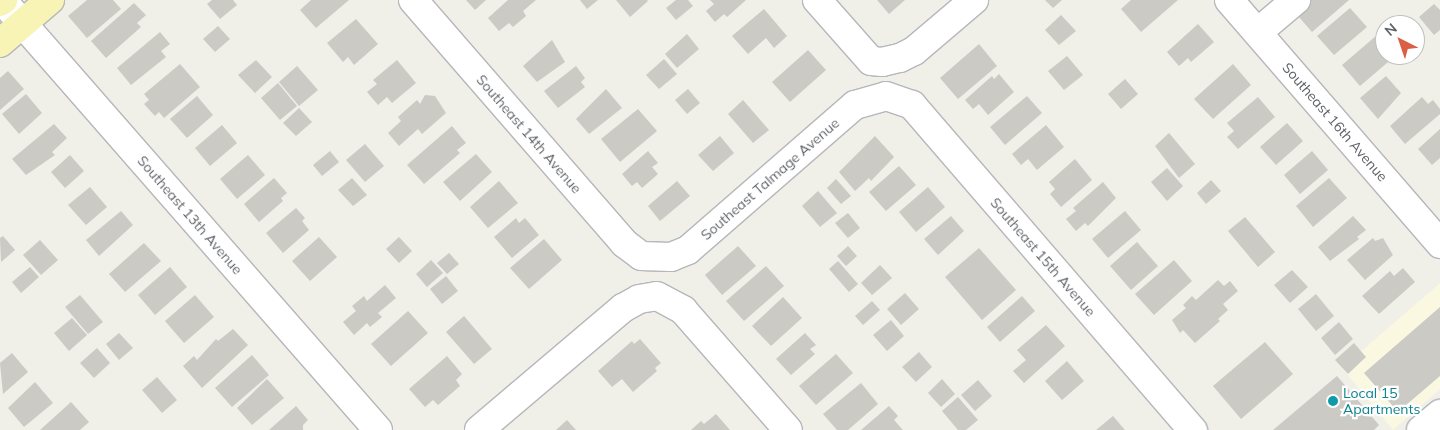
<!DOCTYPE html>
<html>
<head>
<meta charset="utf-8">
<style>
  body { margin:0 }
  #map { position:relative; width:1440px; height:430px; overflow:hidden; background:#f0efe8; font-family:Mulish,sans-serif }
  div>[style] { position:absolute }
  .commercial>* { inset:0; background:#fbf8e2 }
  .building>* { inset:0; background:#cbcac4 }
  .roads { filter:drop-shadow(1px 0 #b5b7bb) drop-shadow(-1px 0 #b5b7bb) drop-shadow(0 1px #b5b7bb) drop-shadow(0 -1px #b5b7bb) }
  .minor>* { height:28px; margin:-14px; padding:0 14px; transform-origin:14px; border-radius:14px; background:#fff }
  .major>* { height:28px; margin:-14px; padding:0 14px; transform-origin:14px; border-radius:14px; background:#f8f4b5 }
  .dots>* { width:14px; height:14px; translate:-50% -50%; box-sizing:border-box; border:2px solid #fff; border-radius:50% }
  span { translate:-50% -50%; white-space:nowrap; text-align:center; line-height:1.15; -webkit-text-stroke:4.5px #fff; paint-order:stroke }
  .street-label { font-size:14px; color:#5f6267 }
  .culture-label { font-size:14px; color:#0d838f }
  .left { translate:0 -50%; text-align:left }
  .north { position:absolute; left:1375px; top:15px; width:50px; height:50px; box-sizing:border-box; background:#fff; border:1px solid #bfc0c2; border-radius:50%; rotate:319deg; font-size:14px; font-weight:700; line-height:20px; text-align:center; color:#5f6267 }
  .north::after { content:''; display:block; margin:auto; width:18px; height:22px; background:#da5f44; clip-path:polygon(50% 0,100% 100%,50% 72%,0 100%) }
</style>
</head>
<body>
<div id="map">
  <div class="commercial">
    <div style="clip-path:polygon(1440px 283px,1440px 389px,1393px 430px,1342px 368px)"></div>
  </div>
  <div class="building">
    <div style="clip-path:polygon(87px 0,113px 0,121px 9px,87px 38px,68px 16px)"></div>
    <div style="clip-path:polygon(212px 0,233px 0,237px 5px,220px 19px,207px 4px)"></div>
    <div style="clip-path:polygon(311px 0,349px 0,316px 28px,300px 10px)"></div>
    <div style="clip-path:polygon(466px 0,486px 0,475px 10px)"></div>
    <div style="clip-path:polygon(508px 0,536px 0,523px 11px,526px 16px,513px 27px,509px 23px,499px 31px,488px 18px)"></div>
    <div style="clip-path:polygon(580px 0,598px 0,587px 9px)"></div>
    <div style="clip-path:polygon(616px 0,647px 0,648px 1px,630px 17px)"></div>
    <div style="clip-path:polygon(676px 0,688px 0,693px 6px,676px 20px,666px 8px)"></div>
    <div style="clip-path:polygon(710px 0,746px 0,727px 17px,724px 14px,715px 22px,706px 11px,714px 4px)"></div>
    <div style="clip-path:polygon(877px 0,905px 0,889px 14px)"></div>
    <div style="clip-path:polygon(1045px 0,1062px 0,1053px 8px)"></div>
    <div style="clip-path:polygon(1131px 0,1178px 0,1141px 32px,1121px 9px)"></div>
    <div style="clip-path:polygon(1303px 0,1349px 0,1312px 32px,1292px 9px)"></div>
    <div style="clip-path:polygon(134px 3px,146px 15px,137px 23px,141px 27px,106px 58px,91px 41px)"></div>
    <div style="clip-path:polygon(1434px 4px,1440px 10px,1440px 30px,1434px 35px,1419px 17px)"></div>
    <div style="clip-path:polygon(1350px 8px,1367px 27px,1334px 55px,1317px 36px)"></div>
    <div style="clip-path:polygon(764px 9px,787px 36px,774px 48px,766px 38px,748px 54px,732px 36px)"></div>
    <div style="clip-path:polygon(1061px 15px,1076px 31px,1059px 45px,1045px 30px)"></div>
    <div style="clip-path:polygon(356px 19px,378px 44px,354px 65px,348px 57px,343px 62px,327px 43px)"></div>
    <div style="clip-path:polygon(1198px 24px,1214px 42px,1191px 62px,1188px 58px,1179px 66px,1167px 52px)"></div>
    <div style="clip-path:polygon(218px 26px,230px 39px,215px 52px,203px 39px)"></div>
    <div style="clip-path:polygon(160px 32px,170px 44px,161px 51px,166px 57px,131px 85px,117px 68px)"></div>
    <div style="clip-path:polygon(687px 34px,699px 49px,677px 68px,665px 54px)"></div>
    <div style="clip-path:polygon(1376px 36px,1385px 47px,1385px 55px,1394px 57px,1360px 86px,1342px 65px)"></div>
    <div style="clip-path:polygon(552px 40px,565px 62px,537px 82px,523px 66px)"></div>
    <div style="clip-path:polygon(979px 44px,997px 66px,958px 99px,940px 78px)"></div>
    <div style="clip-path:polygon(808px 50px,826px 70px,790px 102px,772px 82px)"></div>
    <div style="clip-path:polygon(1067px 56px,1083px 75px,1064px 90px,1048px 71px)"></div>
    <div style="clip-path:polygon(664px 59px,677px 74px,659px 89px,646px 75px)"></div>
    <div style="clip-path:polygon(256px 60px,272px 77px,255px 93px,238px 75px)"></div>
    <div style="clip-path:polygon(397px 60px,416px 83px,392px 103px,387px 97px,378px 105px,367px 92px,377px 84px,373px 80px)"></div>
    <div style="clip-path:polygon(180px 64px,200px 87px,164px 118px,159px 112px,155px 116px,144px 104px,149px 100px,144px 94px)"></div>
    <div style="clip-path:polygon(1233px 64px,1251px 85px,1213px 119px,1194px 99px)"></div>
    <div style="clip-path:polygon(297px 66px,318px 90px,299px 106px,279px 82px)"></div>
    <div style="clip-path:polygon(576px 66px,585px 78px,581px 82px,585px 87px,558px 108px,544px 91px)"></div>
    <div style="clip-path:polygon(8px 71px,24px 89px,0 110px,0 78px)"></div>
    <div style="clip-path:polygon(999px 74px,1014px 92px,988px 115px,979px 104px,973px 109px,965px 100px,992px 76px,994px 79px)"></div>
    <div style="clip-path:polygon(1386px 76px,1401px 93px,1378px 119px,1360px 98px)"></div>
    <div style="clip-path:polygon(1125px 79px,1138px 94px,1121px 109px,1108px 94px)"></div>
    <div style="clip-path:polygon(278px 83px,297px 106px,280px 120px,261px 98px)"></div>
    <div style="clip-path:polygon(606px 89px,622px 108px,589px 134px,576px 119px)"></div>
    <div style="clip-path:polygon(688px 89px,700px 103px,687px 114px,675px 100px)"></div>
    <div style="clip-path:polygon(26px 94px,42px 113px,19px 134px,2px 114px)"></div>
    <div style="clip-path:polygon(425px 95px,435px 96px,446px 113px,422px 134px,418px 129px,399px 146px,388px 133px,401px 121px,398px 117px,417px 100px,420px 104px)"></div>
    <div style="clip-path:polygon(197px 96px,213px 115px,187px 138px,170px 119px)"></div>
    <div style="clip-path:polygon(1027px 96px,1042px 113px,1005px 145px,990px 127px)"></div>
    <div style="clip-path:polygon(1258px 97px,1275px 117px,1238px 149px,1227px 137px,1234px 131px,1227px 123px)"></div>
    <div style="clip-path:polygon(1422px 97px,1428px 104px,1433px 100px,1440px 109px,1440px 114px,1405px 144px,1390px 126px)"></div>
    <div style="clip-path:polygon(743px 100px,769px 130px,753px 143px,728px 114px)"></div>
    <div style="clip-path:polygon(299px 108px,312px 122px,296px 136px,283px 123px)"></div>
    <div style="clip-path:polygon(638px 109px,657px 131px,620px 162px,601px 139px)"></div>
    <div style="clip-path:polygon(1287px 123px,1303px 141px,1276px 165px,1260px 147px)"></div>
    <div style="clip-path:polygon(54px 124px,67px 138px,52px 152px,55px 155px,26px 175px,12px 159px)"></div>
    <div style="clip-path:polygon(222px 125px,237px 143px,210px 166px,195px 148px)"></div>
    <div style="clip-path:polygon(1046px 125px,1064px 147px,1037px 170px,1028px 159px,1021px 165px,1012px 154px)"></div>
    <div style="clip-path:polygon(452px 126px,466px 143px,457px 150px,460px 153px,424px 184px,407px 165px)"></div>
    <div style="clip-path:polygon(1440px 129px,1440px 158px,1432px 165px,1418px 149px)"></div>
    <div style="clip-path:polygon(1169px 133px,1195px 164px,1179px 178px,1155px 146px)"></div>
    <div style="clip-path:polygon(720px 136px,734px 153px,713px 171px,698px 155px)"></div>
    <div style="clip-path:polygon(875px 136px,894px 157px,871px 181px,869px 178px,855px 191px,839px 172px)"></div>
    <div style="clip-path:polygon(365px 144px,384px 166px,365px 182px,346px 160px)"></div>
    <div style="clip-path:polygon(330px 151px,339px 162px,322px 176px,313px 165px)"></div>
    <div style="clip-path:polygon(648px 151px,658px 163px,652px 167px,658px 174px,642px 188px,637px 182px,632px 186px,622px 174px)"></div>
    <div style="clip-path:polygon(1312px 151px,1328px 170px,1300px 194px,1284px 175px)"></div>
    <div style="clip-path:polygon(476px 154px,492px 172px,460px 201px,443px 182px)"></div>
    <div style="clip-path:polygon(70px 155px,84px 171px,65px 188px,51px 172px)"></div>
    <div style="clip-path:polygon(248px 155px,265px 175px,237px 199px,220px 179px)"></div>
    <div style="clip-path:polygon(1075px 159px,1092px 180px,1061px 207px,1050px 194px,1055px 189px,1049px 182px)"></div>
    <div style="clip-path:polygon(899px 166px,916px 185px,886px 211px,869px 192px)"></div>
    <div style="clip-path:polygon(1167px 168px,1183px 186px,1167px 201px,1151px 182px)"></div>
    <div style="clip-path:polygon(274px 178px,287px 193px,281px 198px,283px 201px,259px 222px,244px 204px)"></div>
    <div style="clip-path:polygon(352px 178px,367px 195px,353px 206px,338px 190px)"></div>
    <div style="clip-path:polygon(1329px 178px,1347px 198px,1313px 227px,1296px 206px)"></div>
    <div style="clip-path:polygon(836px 179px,851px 196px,841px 204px,827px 188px)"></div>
    <div style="clip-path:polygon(1211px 180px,1221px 191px,1206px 204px,1197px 193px)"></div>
    <div style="clip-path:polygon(499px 181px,518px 203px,488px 228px,470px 207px)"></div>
    <div style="clip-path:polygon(677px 181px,690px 196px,660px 221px,648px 206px)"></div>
    <div style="clip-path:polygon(1103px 182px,1116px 198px,1088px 226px,1085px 223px,1076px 231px,1066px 219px,1076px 211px,1073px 208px)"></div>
    <div style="clip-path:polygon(90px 187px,107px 207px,86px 225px,68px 205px)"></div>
    <div style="clip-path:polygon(928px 187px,945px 207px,916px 232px,899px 212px)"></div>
    <div style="clip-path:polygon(818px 191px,837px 213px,820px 227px,802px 206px)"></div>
    <div style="clip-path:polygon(296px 208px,305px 218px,302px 221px,309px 230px,283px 253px,266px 233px)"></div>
    <div style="clip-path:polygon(121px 211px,133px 225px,99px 256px,86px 240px)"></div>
    <div style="clip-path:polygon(1125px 211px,1141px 230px,1108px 258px,1092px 239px)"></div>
    <div style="clip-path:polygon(848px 213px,860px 228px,848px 238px,835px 223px)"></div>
    <div style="clip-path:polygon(951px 216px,964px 231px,938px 255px,924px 239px)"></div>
    <div style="clip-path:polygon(1353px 216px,1366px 230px,1357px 237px,1359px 239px,1330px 261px,1318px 247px)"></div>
    <div style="clip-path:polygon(1245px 217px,1275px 252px,1258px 267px,1228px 231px)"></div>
    <div style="clip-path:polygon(516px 218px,519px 223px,525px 218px,539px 235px,512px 258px,494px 237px)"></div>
    <div style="clip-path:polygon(3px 236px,15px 250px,1px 262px,0 238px)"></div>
    <div style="clip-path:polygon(319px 237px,337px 257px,310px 281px,292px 261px)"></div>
    <div style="clip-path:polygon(399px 237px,412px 251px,399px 263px,386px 249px)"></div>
    <div style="clip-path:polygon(1373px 238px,1375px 241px,1383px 238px,1393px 255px,1365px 280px,1347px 260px)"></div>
    <div style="clip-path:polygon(544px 239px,562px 260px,529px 289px,510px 268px)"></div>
    <div style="clip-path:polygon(40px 240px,58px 260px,41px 275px,23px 255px)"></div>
    <div style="clip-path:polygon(1137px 242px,1158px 266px,1131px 290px,1110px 266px)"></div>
    <div style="clip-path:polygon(144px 243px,161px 261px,125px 292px,109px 274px)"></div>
    <div style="clip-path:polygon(738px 246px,756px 266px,722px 295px,705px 275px)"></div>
    <div style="clip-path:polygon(848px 246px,857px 256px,846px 266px,837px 256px)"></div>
    <div style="clip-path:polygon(979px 248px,1016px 290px,982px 320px,945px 277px)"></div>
    <div style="clip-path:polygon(449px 253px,459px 264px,447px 274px,437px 263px)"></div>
    <div style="clip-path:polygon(431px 260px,443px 273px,427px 287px,416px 274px)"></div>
    <div style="clip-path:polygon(1174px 260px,1192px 281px,1154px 315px,1135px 294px)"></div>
    <div style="clip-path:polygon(838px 261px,858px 284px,849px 292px,829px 269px)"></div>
    <div style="clip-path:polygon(880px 265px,892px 278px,872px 295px,861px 283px)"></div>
    <div style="clip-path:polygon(766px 266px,784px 286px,744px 321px,726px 301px)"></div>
    <div style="clip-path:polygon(30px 267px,39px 277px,21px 293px,12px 282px)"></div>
    <div style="clip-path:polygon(170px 267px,187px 287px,155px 315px,138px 295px)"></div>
    <div style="clip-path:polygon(1403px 268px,1415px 282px,1379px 314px,1362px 296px,1390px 271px,1394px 276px)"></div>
    <div style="clip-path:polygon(1292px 270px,1308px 287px,1290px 303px,1274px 285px)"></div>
    <div style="clip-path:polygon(446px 276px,458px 291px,442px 304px,430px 289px)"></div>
    <div style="clip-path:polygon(1218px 280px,1224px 286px,1230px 281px,1238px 291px,1223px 304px,1228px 310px,1218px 319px,1220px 321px,1195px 343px,1183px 330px,1180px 333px,1172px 320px,1186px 308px,1183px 305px,1192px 296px,1196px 300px)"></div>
    <div style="clip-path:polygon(385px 285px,396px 298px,378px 313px,382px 317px,370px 327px,367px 323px,354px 335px,343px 322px,356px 311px,352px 306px,364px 296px,367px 301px)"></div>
    <div style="clip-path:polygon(905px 293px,919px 309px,901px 325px,887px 309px)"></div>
    <div style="clip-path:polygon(1316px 294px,1334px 316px,1316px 331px,1298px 309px)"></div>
    <div style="clip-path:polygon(80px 295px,103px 322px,88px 334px,65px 307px)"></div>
    <div style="clip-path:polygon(195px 295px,214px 317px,184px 343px,165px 321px)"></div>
    <div style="clip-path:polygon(1022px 296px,1035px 311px,1000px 342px,987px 327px)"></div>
    <div style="clip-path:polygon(783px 297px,802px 318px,771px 346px,752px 326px)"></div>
    <div style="clip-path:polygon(872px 301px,880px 310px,863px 325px,855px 316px)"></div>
    <div style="clip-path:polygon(1440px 307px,1440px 376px,1398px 412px,1364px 373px)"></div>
    <div style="clip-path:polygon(408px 311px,428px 333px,391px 366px,371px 344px)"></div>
    <div style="clip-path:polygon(464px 316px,492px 349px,474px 364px,446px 332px)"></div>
    <div style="clip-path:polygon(72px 318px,87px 335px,69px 351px,54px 333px)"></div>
    <div style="clip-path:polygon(891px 320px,904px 336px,887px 351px,873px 335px)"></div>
    <div style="clip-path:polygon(1339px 322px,1353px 339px,1335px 355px,1321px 338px)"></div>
    <div style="clip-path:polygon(1046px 325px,1065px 346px,1024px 383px,1013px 371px,1026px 360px,1017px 350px)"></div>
    <div style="clip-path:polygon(233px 329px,248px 345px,202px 388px,183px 366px,194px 356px,197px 360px,216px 339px,218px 341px)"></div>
    <div style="clip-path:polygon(119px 333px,133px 348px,119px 360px,106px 344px)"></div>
    <div style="clip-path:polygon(805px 333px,816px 345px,810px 349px,815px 354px,791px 375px,776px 359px)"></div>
    <div style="clip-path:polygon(640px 339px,661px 363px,655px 368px,657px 371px,633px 392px,622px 379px,612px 387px,598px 371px,632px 341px,634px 344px)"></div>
    <div style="clip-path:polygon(1265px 342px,1293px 374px,1241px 419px,1213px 386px)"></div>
    <div style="clip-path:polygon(1354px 343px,1366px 357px,1348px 374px,1335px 360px)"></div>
    <div style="clip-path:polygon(97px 348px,110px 363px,94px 378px,80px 363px)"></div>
    <div style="clip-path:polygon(919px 352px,932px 367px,916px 382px,902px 367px)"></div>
    <div style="clip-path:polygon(12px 353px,28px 372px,3px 394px,0 363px)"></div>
    <div style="clip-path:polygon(836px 354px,853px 373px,816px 405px,799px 386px)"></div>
    <div style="clip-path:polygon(252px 355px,269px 375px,232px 407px,215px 388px)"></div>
    <div style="clip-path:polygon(447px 356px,462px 374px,456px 380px,460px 386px,438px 405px,433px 400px,425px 407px,409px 389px)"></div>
    <div style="clip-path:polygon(1067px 361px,1084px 381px,1062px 400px,1045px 381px)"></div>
    <div style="clip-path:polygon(1337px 376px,1379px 425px,1374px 430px,1273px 430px)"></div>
    <div style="clip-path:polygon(157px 377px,177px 400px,162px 413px,142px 390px)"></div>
    <div style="clip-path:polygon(267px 379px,284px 398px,252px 425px,237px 408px)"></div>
    <div style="clip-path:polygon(942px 379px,955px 394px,941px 407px,928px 393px)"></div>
    <div style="clip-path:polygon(978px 380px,992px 396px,975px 411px,961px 395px)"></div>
    <div style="clip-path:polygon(35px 382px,53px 403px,24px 427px,8px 408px)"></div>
    <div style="clip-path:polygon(861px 383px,878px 404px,848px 430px,837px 430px,823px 414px)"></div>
    <div style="clip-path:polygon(958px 397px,978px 420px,966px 430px,958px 430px,942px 411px)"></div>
    <div style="clip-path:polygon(71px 402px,89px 422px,80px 430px,40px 430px)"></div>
    <div style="clip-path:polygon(296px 406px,308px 420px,303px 425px,303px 430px,269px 430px)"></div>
    <div style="clip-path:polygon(889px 406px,898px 416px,894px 420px,903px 430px,861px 430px)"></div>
    <div style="clip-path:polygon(716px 414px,730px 430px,691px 430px,701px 421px,704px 424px)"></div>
    <div style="clip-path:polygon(1113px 416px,1125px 430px,1096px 430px)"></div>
    <div style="clip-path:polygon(567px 420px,576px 430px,556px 430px)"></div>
  </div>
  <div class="roads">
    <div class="minor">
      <div style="left:2px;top:0;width:571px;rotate:48.83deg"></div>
      <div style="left:413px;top:0;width:322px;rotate:49deg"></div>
      <div style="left:624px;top:243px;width:21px;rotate:37deg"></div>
      <div style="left:641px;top:256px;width:30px;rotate:2deg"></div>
      <div style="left:671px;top:257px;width:18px;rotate:-22deg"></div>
      <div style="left:688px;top:250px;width:221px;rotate:-41deg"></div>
      <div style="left:855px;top:105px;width:32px;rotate:-16deg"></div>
      <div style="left:886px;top:96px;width:28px;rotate:19deg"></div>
      <div style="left:912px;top:105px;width:430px;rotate:49.2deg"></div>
      <div style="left:817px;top:0;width:81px;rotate:48.5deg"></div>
      <div style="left:871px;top:61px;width:11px;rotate:5deg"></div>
      <div style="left:882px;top:62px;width:18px;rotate:-13deg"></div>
      <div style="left:900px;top:58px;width:16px;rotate:-27deg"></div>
      <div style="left:914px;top:51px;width:79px;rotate:-40.4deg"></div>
      <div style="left:1229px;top:0;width:323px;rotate:49.1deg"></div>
      <div style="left:1258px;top:32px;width:50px;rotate:-40.1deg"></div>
      <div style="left:479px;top:430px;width:189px;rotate:-40.3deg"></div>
      <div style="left:623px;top:308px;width:18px;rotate:-29deg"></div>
      <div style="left:639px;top:299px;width:18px;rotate:-9deg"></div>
      <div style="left:657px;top:296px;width:30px;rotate:28deg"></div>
      <div style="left:683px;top:310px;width:159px;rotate:48.8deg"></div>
      <div style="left:1421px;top:430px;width:25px;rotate:-40deg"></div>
    </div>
    <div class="major">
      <div style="left:0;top:2px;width:4px;rotate:-34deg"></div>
      <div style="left:0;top:43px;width:66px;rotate:-40.7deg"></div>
    </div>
  </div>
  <div class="dots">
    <div style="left:1333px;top:401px;background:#0f9aa8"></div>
  </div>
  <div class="street-label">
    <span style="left:1335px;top:122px;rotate:49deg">Southeast 16th Avenue</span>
    <span style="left:529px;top:134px;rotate:49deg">Southeast 14th Avenue</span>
    <span style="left:770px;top:179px;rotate:-41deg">Southeast Talmage Avenue</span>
    <span style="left:190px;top:215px;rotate:49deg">Southeast 13th Avenue</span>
    <span style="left:1043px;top:257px;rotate:49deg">Southeast 15th Avenue</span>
  </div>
  <div class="culture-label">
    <span class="left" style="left:1343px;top:401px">Local 15<br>Apartments</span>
  </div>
  <div class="north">N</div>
</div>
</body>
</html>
